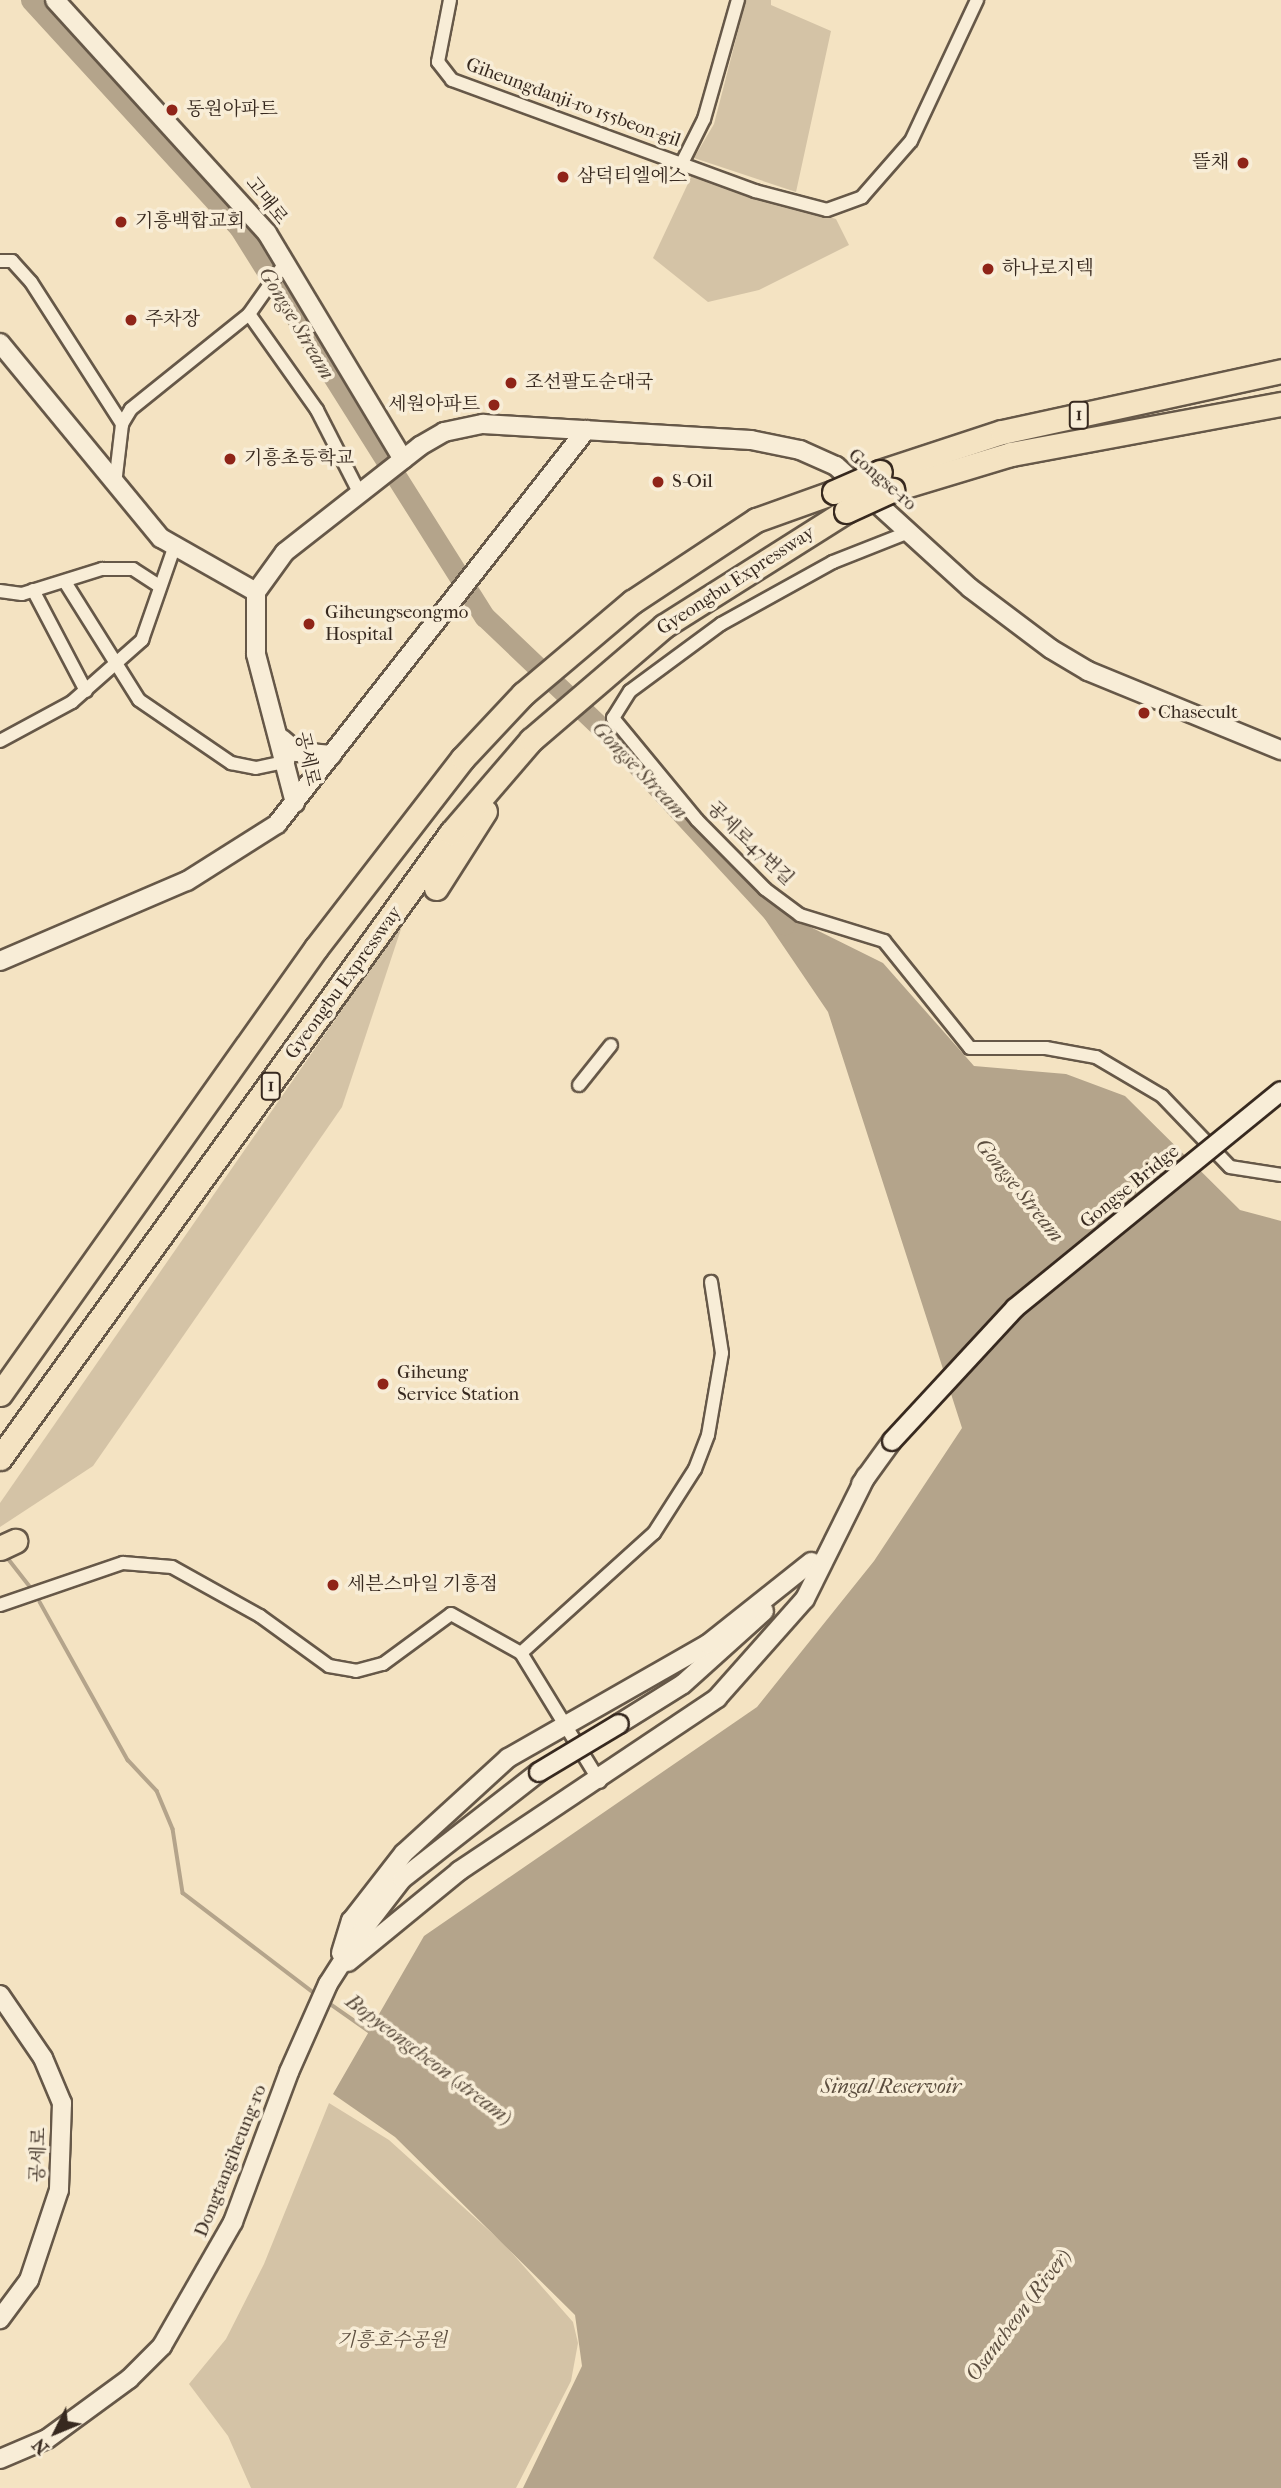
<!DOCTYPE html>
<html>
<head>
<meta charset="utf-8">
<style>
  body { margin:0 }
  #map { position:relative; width:1281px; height:2488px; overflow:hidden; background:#f4e3c2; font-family:"IM FELL French Canon","Noto Serif KR",serif }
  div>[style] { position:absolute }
  .green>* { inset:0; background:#d4c3a6 }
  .water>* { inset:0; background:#b4a48b }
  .stream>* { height:3.5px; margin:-1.75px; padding:0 1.75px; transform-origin:1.75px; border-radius:1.75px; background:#b4a48b }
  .river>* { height:21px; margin:-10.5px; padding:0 10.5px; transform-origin:10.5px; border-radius:10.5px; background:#b4a48b }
  .roads { filter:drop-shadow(2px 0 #665848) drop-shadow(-2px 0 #665848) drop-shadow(0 2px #665848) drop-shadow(0 -2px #665848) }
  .street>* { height:12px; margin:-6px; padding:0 6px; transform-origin:6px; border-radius:6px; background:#f8edd7 }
  .secondary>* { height:18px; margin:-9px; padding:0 9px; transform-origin:9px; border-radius:9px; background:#f8edd7 }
  .highway>* { height:23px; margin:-11.5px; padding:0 11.5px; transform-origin:11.5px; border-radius:11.5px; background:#f4e3c2 }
  .bridges { filter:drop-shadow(2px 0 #37291f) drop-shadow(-2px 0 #37291f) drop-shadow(0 2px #37291f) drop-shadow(0 -2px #37291f) }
  .secondary-bridge>* { height:18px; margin:-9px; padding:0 9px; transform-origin:9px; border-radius:9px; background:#f8edd7 }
  .highway-bridge>* { height:23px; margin:-11.5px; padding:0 11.5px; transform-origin:11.5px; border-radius:11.5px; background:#f4e3c2 }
  .dots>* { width:19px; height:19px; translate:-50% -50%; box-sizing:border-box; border:4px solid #f8edd7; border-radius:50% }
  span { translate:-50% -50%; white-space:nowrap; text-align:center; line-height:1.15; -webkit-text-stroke:7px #f8edd7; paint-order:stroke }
  .shield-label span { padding:2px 5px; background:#f8edd7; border:2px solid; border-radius:5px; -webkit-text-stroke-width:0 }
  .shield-label { font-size:18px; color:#37291f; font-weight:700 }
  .street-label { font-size:19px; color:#37291f }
  .poi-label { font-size:19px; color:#37291f }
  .left { translate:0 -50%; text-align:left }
  .right { translate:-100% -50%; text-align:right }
  .park-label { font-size:19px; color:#5e5041; font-style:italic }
  .water-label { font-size:21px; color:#5c4e3f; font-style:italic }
  .north { position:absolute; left:21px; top:2397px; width:70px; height:70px; -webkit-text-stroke:5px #f8edd7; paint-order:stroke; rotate:227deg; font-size:19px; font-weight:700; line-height:28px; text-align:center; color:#37291f }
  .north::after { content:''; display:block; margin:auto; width:24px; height:32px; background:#37291f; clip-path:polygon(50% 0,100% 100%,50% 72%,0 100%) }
</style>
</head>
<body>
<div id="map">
  <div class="green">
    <div style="clip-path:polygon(746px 0,771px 0,771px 5px,831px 31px,796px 192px,694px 158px,714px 124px)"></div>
    <div style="clip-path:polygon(692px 175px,836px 219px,849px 245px,759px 290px,708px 302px,653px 258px)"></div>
    <div style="clip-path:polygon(404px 920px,342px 1107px,93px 1466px,0 1527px,0 1503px)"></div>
    <div style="clip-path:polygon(329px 2103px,389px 2140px,504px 2244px,573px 2322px,578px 2343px,571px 2381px,516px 2488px,251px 2488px,228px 2436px,189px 2384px,226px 2339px,264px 2264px)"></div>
  </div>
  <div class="water">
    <div style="clip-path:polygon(750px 897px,883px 963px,974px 1066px,1066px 1074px,1125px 1096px,1240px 1210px,1281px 1221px,1281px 2488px,523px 2488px,582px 2366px,575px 2315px,395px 2137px,333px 2094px,424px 1936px,757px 1707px,874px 1561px,962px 1428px,828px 1012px)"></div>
  </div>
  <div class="stream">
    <div style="left:7px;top:1557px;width:36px;rotate:52deg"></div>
    <div style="left:40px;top:1602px;width:181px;rotate:60.9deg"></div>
    <div style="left:128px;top:1760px;width:42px;rotate:46.9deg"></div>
    <div style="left:157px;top:1791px;width:41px;rotate:67.2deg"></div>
    <div style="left:173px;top:1829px;width:65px;rotate:81.1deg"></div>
    <div style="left:183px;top:1893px;width:168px;rotate:37.3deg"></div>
    <div style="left:326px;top:2001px;width:52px;rotate:34.9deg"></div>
  </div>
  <div class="river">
    <div style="left:31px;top:0;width:308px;rotate:47.5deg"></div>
    <div style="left:239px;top:227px;width:461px;rotate:57.8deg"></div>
    <div style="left:485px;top:617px;width:178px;rotate:43.6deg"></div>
    <div style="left:614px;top:740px;width:251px;rotate:47.3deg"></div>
  </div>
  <div class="roads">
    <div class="street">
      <div style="left:450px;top:0;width:63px;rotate:101deg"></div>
      <div style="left:438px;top:62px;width:23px;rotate:52deg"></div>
      <div style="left:452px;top:80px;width:323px;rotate:20.1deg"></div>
      <div style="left:755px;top:191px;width:74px;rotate:14.8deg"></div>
      <div style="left:827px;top:210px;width:37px;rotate:-20deg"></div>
      <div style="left:862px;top:197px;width:74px;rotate:-48.8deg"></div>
      <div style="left:911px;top:141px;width:156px;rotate:-64.9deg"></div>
      <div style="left:682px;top:163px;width:49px;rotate:-63.4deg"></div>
      <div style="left:704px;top:119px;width:124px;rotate:-74.1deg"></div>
      <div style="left:0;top:261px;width:12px"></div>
      <div style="left:12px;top:261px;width:28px;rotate:48deg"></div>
      <div style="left:31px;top:282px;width:169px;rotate:57.3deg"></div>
      <div style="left:122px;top:424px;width:17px;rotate:-59deg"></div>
      <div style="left:131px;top:409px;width:151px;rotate:-38.8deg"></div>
      <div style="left:249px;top:314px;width:118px;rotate:54.7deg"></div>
      <div style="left:317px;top:410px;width:92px;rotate:62.9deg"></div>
      <div style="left:249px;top:314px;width:62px;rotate:-54.8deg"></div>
      <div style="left:115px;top:484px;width:60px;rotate:-83.3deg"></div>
      <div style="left:909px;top:532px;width:82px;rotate:158.5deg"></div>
      <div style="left:833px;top:562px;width:128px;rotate:151deg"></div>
      <div style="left:721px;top:624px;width:113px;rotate:143.6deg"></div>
      <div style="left:630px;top:691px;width:32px;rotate:122deg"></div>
      <div style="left:613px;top:718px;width:132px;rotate:50.5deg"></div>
      <div style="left:697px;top:820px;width:97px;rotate:45.4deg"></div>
      <div style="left:765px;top:889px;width:44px;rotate:36.6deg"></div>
      <div style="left:800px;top:915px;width:88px;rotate:17.2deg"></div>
      <div style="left:884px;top:941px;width:137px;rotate:51.2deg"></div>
      <div style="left:970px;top:1048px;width:76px"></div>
      <div style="left:1046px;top:1048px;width:51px;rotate:10.2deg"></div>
      <div style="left:1096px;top:1057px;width:77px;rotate:30.6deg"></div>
      <div style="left:1162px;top:1096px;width:98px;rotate:46.2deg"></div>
      <div style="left:1230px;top:1167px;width:52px;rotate:8.9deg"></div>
      <div style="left:65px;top:582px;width:139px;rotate:57.9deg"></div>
      <div style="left:139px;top:700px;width:112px;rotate:34.4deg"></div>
      <div style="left:231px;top:763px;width:25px;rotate:11deg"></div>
      <div style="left:256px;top:768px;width:33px;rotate:-12deg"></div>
      <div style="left:33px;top:590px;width:114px;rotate:62.3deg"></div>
      <div style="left:0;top:591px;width:22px;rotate:8deg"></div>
      <div style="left:22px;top:594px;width:84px;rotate:-17.4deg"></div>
      <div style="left:102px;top:569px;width:31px"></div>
      <div style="left:133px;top:569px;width:31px;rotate:33deg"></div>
      <div style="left:0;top:741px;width:82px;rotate:-28.4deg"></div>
      <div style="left:72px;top:702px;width:94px;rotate:-41.5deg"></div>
      <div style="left:142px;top:640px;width:97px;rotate:-70.8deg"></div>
      <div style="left:579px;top:1085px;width:51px;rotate:-51.3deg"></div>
      <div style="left:0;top:1605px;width:130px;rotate:-18.9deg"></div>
      <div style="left:123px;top:1563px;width:49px;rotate:4.7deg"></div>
      <div style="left:172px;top:1567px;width:101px;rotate:29.1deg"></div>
      <div style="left:260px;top:1616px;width:85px;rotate:35.9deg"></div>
      <div style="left:329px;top:1666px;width:27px;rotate:10deg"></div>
      <div style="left:356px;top:1671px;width:28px;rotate:-15deg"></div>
      <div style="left:383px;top:1664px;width:84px;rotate:-36.3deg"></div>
      <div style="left:451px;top:1614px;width:80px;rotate:29.1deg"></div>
      <div style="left:521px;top:1653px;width:179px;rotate:-42.1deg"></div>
      <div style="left:654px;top:1533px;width:76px;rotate:-57.4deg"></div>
      <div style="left:695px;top:1469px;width:36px;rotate:-69deg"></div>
      <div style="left:708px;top:1435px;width:83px;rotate:-80.3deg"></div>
      <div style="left:722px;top:1353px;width:72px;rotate:-98.8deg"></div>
      <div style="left:521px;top:1653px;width:151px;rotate:58.5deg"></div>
    </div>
    <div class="secondary">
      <div style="left:55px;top:0;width:315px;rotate:47.7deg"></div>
      <div style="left:267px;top:233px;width:264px;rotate:59deg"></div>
      <div style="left:0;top:343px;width:253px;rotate:50.5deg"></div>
      <div style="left:161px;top:538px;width:109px;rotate:29.6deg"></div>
      <div style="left:282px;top:739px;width:20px;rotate:41deg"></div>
      <div style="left:297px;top:752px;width:35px;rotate:5deg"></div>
      <div style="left:295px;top:803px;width:154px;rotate:-104.7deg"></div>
      <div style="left:256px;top:654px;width:62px;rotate:-90deg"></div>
      <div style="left:256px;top:592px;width:49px;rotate:-54.1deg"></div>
      <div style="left:285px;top:552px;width:172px;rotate:-38.1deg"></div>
      <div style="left:420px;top:446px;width:28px;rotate:-30deg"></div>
      <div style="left:444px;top:432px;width:40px;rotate:-12deg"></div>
      <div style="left:483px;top:424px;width:268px;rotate:3.4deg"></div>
      <div style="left:751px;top:440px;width:50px;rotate:11.5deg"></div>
      <div style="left:800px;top:450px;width:39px;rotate:24deg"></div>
      <div style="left:836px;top:466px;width:181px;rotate:42.3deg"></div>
      <div style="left:970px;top:588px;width:101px;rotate:37deg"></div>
      <div style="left:1051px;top:649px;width:43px;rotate:30.7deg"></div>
      <div style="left:1088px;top:671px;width:209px;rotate:22.3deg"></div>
      <div style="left:0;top:961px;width:203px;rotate:-23.2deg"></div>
      <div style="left:187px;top:881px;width:107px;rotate:-32.3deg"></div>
      <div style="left:277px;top:824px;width:501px;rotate:-51.89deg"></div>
      <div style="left:861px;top:1484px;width:53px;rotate:-54.2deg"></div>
      <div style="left:619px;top:1724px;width:75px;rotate:-32deg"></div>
      <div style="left:683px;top:1684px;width:109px;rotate:-42deg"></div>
      <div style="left:341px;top:1953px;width:34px;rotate:-73deg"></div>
      <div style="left:351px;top:1921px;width:86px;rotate:-52.1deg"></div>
      <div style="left:404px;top:1853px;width:141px;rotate:-42.4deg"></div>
      <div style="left:508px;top:1758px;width:230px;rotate:-29.7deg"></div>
      <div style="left:708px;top:1644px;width:132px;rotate:-38.5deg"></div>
      <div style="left:348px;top:1962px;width:144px;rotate:-39.3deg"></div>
      <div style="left:459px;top:1871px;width:311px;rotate:-33.8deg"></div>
      <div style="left:717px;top:1698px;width:132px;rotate:-48.4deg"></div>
      <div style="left:805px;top:1599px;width:137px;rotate:-63.6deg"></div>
      <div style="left:0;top:1995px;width:76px;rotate:55.7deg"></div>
      <div style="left:43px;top:2058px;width:49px;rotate:67.1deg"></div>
      <div style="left:62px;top:2103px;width:87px;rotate:92deg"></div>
      <div style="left:59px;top:2190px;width:95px;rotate:108.4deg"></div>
      <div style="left:29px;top:2280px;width:49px;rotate:126.6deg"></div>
      <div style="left:0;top:2459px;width:51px;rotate:-23.1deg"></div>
      <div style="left:47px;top:2439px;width:102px;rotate:-36.2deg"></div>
      <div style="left:129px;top:2379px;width:47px;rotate:-45deg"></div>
      <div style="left:162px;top:2346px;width:143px;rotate:-60.2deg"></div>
      <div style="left:233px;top:2222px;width:160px;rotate:-69.5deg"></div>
      <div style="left:289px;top:2072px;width:96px;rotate:-66.1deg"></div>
      <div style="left:328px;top:1984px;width:63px;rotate:-57.3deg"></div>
      <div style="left:362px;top:1931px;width:66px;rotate:-52.4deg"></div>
      <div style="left:402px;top:1879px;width:174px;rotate:-38deg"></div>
    </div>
    <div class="highway">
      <div style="left:880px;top:472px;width:128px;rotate:-18.2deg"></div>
      <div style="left:1002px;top:432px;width:286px;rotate:-12.3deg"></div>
      <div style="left:892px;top:490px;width:124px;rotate:-16.8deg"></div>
      <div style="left:1011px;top:454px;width:275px;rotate:-10.5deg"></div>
      <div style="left:436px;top:888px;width:91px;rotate:-57.5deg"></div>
      <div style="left:0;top:1394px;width:547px;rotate:-54.68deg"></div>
      <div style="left:316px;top:948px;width:240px;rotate:-52.3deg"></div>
      <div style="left:463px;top:758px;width:88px;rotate:-46.8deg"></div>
      <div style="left:523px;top:694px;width:143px;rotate:-40.2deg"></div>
      <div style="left:632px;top:602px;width:149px;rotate:-33.5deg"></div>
      <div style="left:756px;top:520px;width:83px;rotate:-19.7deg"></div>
      <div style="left:0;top:1458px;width:771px;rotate:-54.19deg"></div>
      <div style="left:451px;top:833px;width:123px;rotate:-49.3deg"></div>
      <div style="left:531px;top:740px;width:175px;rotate:-40.6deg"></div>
      <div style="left:664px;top:626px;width:215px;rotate:-32.3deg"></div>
      <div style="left:0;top:1548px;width:17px;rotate:-25deg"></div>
    </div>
  </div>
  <div class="bridges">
    <div class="secondary-bridge">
      <div style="left:892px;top:1441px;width:181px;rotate:-47.2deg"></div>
      <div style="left:1015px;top:1308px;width:343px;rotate:-39.2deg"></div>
      <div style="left:539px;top:1772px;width:93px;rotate:-31deg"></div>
    </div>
    <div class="highway-bridge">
      <div style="left:834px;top:492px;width:50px;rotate:-23.5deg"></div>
      <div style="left:846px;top:511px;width:51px;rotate:-24.5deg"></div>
    </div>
  </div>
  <div class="dots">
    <div style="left:172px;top:110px;background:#8f2418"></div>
    <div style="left:1243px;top:163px;background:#8f2418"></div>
    <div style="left:563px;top:177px;background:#8f2418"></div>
    <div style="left:121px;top:222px;background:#8f2418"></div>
    <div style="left:988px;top:269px;background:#8f2418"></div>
    <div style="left:131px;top:320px;background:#8f2418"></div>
    <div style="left:511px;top:383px;background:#8f2418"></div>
    <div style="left:494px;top:405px;background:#8f2418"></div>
    <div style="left:230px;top:459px;background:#8f2418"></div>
    <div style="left:658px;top:482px;background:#8f2418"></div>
    <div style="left:309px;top:624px;background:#8f2418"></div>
    <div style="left:1144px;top:713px;background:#8f2418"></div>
    <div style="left:383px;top:1384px;background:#8f2418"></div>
    <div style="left:333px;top:1585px;background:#8f2418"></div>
  </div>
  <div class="shield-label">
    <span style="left:1079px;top:415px">1</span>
    <span style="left:271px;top:1086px">1</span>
  </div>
  <div class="street-label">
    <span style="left:573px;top:103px;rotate:20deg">Giheungdanji-ro 155beon-gil</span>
    <span style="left:266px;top:201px;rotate:52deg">고매로</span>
    <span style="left:882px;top:480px;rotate:41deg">Gongse-ro</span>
    <span style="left:736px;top:581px;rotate:-33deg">Gyeongbu Expressway</span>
    <span style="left:307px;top:759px;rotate:77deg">공세로</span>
    <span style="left:750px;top:844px;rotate:44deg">공세로47번길</span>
    <span style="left:344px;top:983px;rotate:-54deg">Gyeongbu Expressway</span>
    <span style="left:1130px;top:1187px;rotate:-39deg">Gongse Bridge</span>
    <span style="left:39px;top:2155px;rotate:-88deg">공세로</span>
    <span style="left:231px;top:2161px;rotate:-68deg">Dongtangiheung-ro</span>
  </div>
  <div class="poi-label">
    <span class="left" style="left:186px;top:110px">동원아파트</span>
    <span class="right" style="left:1229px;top:163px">뜰채</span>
    <span class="left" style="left:577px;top:177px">삼덕티엘에스</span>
    <span class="left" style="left:135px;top:222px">기흥백합교회</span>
    <span class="left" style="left:1002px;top:269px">하나로지텍</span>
    <span class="left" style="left:145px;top:320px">주차장</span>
    <span class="left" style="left:525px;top:383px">조선팔도순대국</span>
    <span class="right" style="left:480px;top:405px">세원아파트</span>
    <span class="left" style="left:244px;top:459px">기흥초등학교</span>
    <span class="left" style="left:672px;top:482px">S-Oil</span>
    <span class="left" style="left:325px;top:624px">Giheungseongmo<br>Hospital</span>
    <span class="left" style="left:1158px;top:713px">Chasecult</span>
    <span class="left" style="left:397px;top:1384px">Giheung<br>Service Station</span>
    <span class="left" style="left:347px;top:1585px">세븐스마일 기흥점</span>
  </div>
  <div class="park-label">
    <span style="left:392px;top:2341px">기흥호수공원</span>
  </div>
  <div class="water-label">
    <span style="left:297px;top:323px;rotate:59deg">Gongse Stream</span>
    <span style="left:640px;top:770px;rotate:46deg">Gongse Stream</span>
    <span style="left:1020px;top:1190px;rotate:51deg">Gongse Stream</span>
    <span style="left:429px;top:2059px;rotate:37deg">Bopyeongcheon (stream)</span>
    <span style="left:891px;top:2086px">Singal Reservoir</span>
    <span style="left:1018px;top:2315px;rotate:-53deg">Osancheon (River)</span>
  </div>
  <div class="north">N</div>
</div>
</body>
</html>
